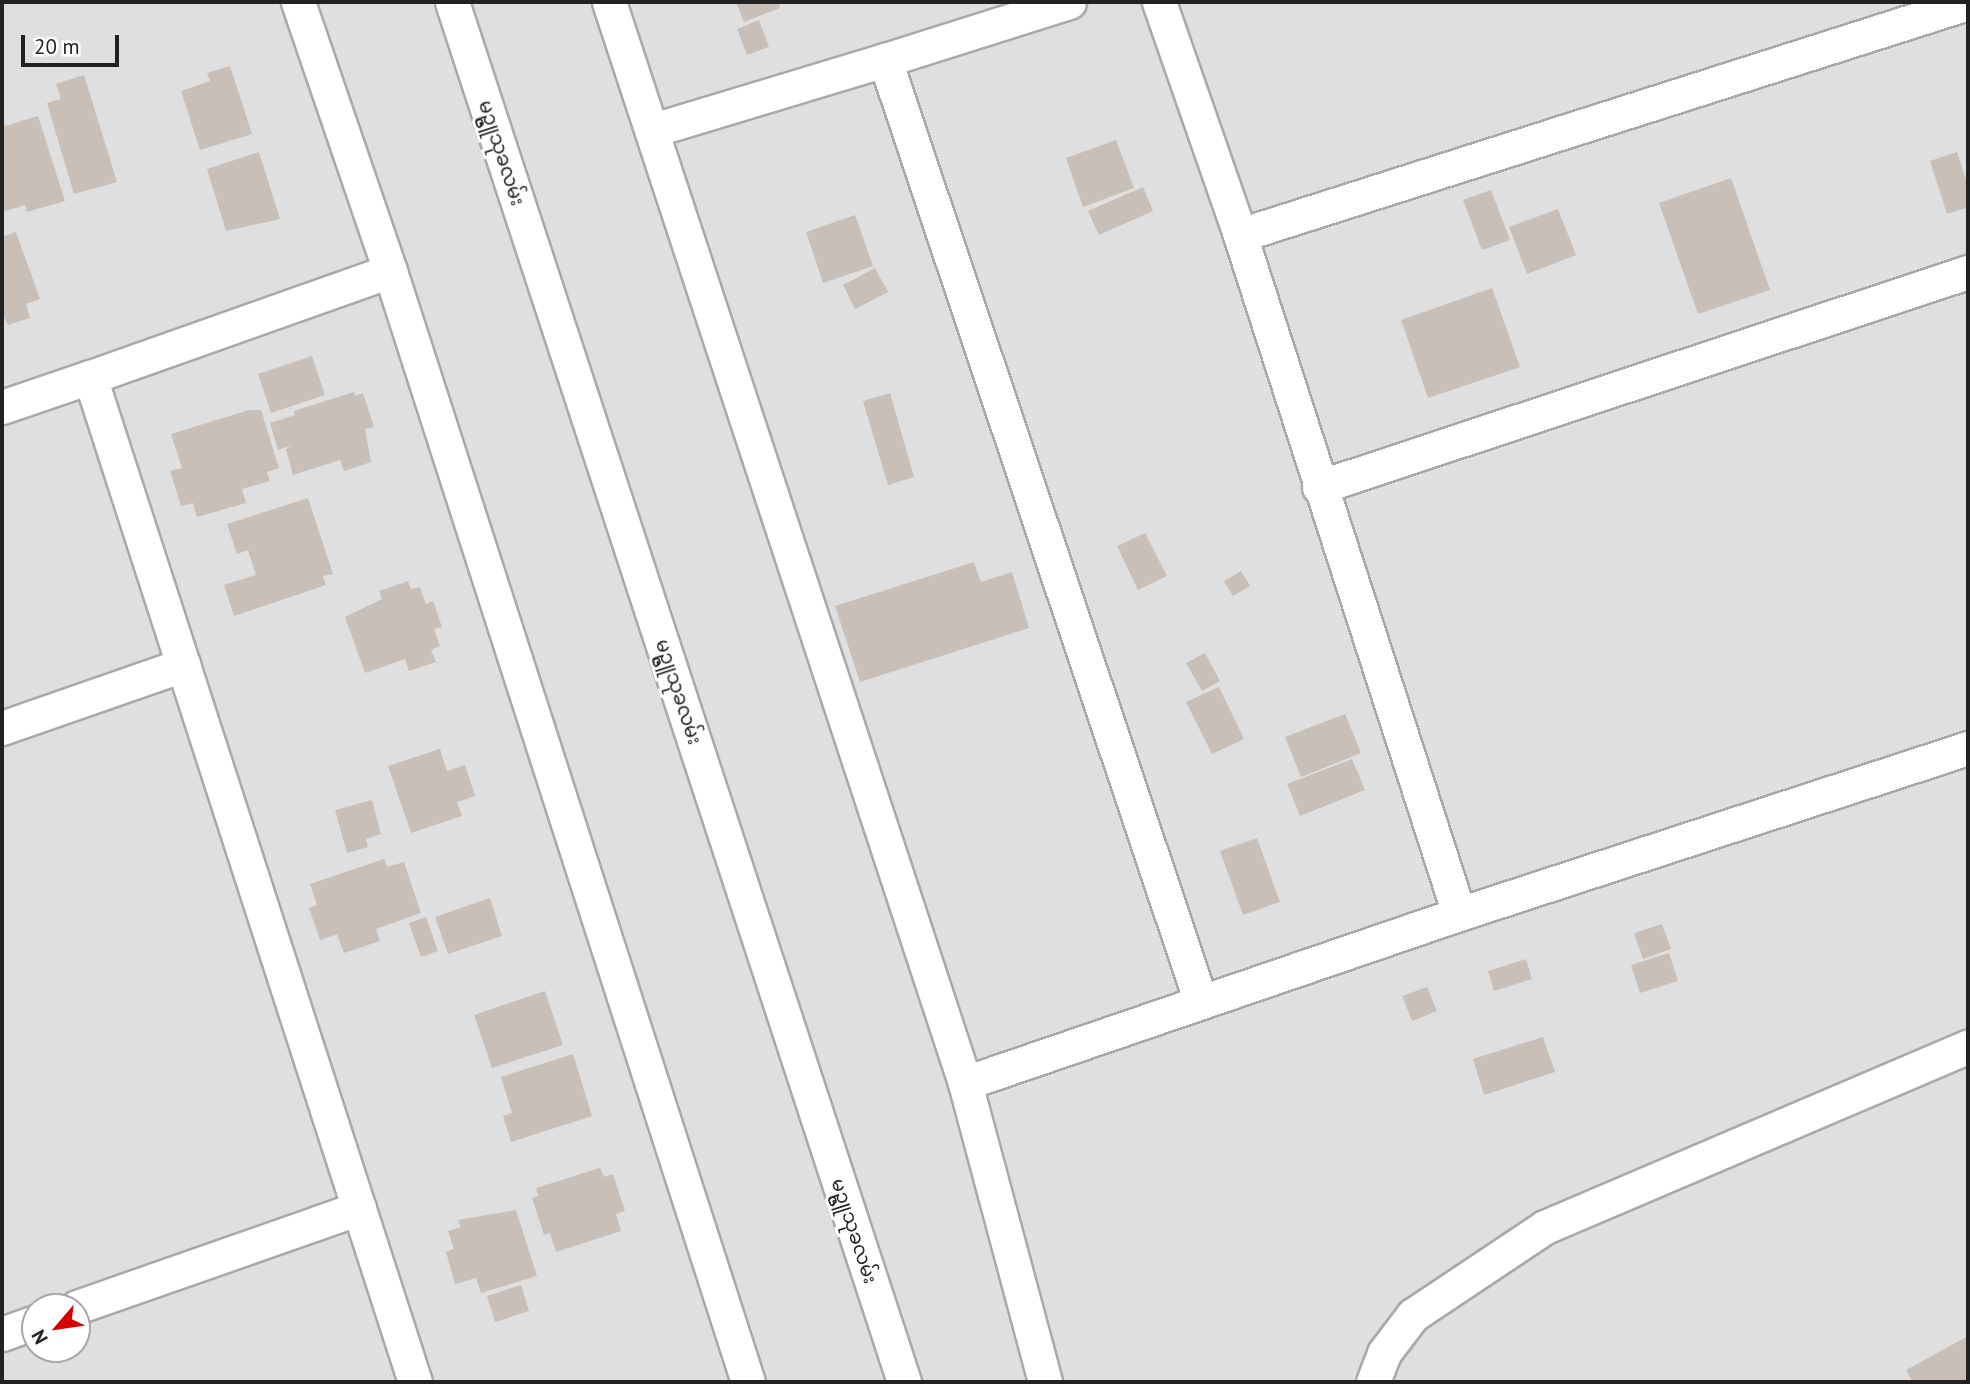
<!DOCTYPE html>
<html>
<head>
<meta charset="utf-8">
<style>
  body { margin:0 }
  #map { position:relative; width:1970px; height:1384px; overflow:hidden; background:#f2efe9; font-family:"PT Sans","Noto Sans Myanmar",sans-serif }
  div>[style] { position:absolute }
  .residential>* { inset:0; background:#e0dfdf }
  .building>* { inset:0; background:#c7bfb8 }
  .roads { filter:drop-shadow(2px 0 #a9a9a9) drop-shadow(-2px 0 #a9a9a9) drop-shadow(0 2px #a9a9a9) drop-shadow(0 -2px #a9a9a9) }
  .minor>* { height:33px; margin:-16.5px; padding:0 16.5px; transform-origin:16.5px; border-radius:16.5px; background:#fff }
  span { translate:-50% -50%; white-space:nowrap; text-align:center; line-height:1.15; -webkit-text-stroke:6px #fff; paint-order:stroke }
  .street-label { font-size:19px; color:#222 }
  .frame { position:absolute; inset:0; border:4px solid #222; pointer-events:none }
  .north { position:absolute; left:21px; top:1293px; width:70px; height:70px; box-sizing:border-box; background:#fff; border:2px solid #a7a7a7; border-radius:50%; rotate:241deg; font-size:19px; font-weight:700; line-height:28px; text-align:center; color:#222 }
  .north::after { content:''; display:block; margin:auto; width:24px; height:32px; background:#d40000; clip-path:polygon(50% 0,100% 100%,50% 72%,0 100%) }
  .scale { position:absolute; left:21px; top:35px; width:98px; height:32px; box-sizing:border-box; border:4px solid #222; border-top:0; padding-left:9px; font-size:21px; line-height:24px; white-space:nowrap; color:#222; -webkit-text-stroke:5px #fff; paint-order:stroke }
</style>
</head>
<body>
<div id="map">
  <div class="residential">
    <div style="clip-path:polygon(evenodd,2px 2px,1968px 2px,1968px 1382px,2px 1382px,2px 2px,35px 1307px,77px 1307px,77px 1349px,35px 1349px,35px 1307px)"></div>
  </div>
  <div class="building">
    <div style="clip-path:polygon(736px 2px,778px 2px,780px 8px,744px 22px)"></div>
    <div style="clip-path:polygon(759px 20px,769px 47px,747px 55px,737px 29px)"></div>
    <div style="clip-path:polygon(230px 66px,252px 134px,200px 150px,181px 91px,210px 81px,207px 73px)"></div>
    <div style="clip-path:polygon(84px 75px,117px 182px,74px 194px,47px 103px,61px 99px,56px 84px)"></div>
    <div style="clip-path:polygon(38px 116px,65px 201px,27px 212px,25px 205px,2px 212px,2px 127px)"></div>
    <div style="clip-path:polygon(1116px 140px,1134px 188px,1083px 207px,1066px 158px)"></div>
    <div style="clip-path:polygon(259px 152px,280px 219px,226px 231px,207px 169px)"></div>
    <div style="clip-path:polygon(1957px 152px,1968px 186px,1968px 207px,1947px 214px,1930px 161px)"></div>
    <div style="clip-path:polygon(1731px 178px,1770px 290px,1698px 314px,1659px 203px)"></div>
    <div style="clip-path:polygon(1143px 187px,1153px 211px,1099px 235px,1088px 211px)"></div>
    <div style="clip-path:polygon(1491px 190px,1510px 240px,1482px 250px,1463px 200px)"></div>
    <div style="clip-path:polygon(1558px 209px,1576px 255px,1527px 274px,1509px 227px)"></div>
    <div style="clip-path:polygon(855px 215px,873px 266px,823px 283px,806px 232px)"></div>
    <div style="clip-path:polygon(16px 232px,40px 299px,26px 304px,30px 318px,8px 325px,2px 312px,2px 237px)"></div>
    <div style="clip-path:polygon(875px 268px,888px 292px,855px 309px,843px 285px)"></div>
    <div style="clip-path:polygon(1492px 288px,1520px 367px,1428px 398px,1401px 320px)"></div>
    <div style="clip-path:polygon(312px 356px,325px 395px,271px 413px,258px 374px)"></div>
    <div style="clip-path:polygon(354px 392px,355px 396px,363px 393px,374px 427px,365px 429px,371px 462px,344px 471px,340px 460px,293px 475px,286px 449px,292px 445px,278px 450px,270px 423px,295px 415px,294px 411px)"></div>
    <div style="clip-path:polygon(890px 393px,914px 477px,888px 485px,863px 401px)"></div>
    <div style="clip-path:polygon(249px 410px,261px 410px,279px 468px,267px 472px,270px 481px,242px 489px,246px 503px,197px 517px,193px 503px,181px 506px,170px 471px,182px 468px,171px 434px)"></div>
    <div style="clip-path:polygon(308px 498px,333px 574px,323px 576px,326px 585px,234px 616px,224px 585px,256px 575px,248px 550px,237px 554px,227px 524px)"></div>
    <div style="clip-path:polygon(1145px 533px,1167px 576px,1138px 590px,1117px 546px)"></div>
    <div style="clip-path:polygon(974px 562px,981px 582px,1012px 572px,1029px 628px,860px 682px,835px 606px)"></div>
    <div style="clip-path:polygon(1241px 571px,1250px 586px,1233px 596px,1224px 581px)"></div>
    <div style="clip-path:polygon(408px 581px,411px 589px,420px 587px,426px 604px,433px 601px,442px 627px,434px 629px,440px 646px,431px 650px,436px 662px,409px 671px,405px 659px,365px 673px,345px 617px,382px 599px,379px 591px)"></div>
    <div style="clip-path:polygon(1205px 653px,1220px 681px,1202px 691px,1186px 663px)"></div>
    <div style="clip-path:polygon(1219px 687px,1244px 739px,1212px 754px,1186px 702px)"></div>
    <div style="clip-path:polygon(1345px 714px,1361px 753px,1301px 777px,1285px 737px)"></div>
    <div style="clip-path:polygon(440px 749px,447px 771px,465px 765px,475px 796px,457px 802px,462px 816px,411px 833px,388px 766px)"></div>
    <div style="clip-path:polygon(1352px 759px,1365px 790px,1300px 816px,1287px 784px)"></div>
    <div style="clip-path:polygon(372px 800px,381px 834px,366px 839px,368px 847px,347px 853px,335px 810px)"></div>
    <div style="clip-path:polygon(1257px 838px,1280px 902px,1243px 915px,1220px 851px)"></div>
    <div style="clip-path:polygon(384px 859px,387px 867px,404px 862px,421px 913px,376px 929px,380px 941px,344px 953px,337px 934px,320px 940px,309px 908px,317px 905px,310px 884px)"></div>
    <div style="clip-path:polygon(490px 898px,502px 936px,448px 954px,435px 917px)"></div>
    <div style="clip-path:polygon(426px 917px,438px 951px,421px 957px,409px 923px)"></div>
    <div style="clip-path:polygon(1662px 924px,1671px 949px,1643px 959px,1634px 933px)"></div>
    <div style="clip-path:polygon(1669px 953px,1678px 981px,1640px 993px,1631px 965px)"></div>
    <div style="clip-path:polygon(1526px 959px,1532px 979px,1494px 991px,1488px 971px)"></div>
    <div style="clip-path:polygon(1427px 987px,1437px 1011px,1412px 1021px,1402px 996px)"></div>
    <div style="clip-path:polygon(545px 991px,563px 1045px,492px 1068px,474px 1015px)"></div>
    <div style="clip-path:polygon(1543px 1037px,1555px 1072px,1484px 1095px,1473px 1059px)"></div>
    <div style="clip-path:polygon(573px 1054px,592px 1116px,511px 1142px,503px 1116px,512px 1113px,501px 1077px)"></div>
    <div style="clip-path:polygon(600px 1168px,604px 1177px,613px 1174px,625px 1211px,616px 1214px,621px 1231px,556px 1252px,550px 1233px,544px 1235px,532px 1198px,538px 1196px,536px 1188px)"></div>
    <div style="clip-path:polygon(516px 1210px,537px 1276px,481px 1293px,476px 1278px,455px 1284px,446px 1252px,454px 1249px,448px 1231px,461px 1227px,458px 1220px)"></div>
    <div style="clip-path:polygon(521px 1285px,529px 1311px,495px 1322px,487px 1296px)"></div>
    <div style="clip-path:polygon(1968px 1336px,1968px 1382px,1913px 1382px,1906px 1370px)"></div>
  </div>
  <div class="roads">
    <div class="minor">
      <div style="left:298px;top:2px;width:284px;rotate:71.1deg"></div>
      <div style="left:390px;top:271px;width:1167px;rotate:72.14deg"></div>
      <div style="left:452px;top:2px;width:1452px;rotate:71.86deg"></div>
      <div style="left:609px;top:2px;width:1138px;rotate:71.77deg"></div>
      <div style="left:965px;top:1083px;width:522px;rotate:-18.89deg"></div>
      <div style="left:1459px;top:914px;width:535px;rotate:-18.06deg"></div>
      <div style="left:1159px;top:2px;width:247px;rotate:70.8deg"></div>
      <div style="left:1240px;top:235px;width:713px;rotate:72.12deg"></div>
      <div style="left:885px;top:60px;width:193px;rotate:-17.5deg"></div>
      <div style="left:653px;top:130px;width:242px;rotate:-16.8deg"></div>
      <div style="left:885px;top:60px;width:994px;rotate:71.46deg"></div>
      <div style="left:1240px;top:235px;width:764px;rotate:-17.68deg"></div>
      <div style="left:390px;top:271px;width:318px;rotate:160.5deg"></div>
      <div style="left:90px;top:377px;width:1056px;rotate:72.08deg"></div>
      <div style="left:2px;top:407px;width:93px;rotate:-18.8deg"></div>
      <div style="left:1319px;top:487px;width:684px;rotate:-18.33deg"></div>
      <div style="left:2px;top:728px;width:192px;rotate:-19.2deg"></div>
      <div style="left:965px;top:1083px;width:310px;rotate:75deg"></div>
      <div style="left:77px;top:1307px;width:299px;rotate:-19.3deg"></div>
      <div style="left:2px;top:1334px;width:35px;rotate:-20deg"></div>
      <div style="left:1373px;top:1382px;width:31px;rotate:-69deg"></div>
      <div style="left:1384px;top:1353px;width:48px;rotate:-52.7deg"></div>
      <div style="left:1413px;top:1315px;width:159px;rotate:-33.7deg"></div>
      <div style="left:1545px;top:1227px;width:460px;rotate:-23.1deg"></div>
    </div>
  </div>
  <div class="street-label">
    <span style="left:501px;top:153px;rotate:72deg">မဥ္ဇူသုခလမ်း</span>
    <span style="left:678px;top:692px;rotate:72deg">မဥ္ဇူသုခလမ်း</span>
    <span style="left:854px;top:1231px;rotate:72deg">မဥ္ဇူသုခလမ်း</span>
  </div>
  <div class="frame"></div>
  <div class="north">N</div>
  <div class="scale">20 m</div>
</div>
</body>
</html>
